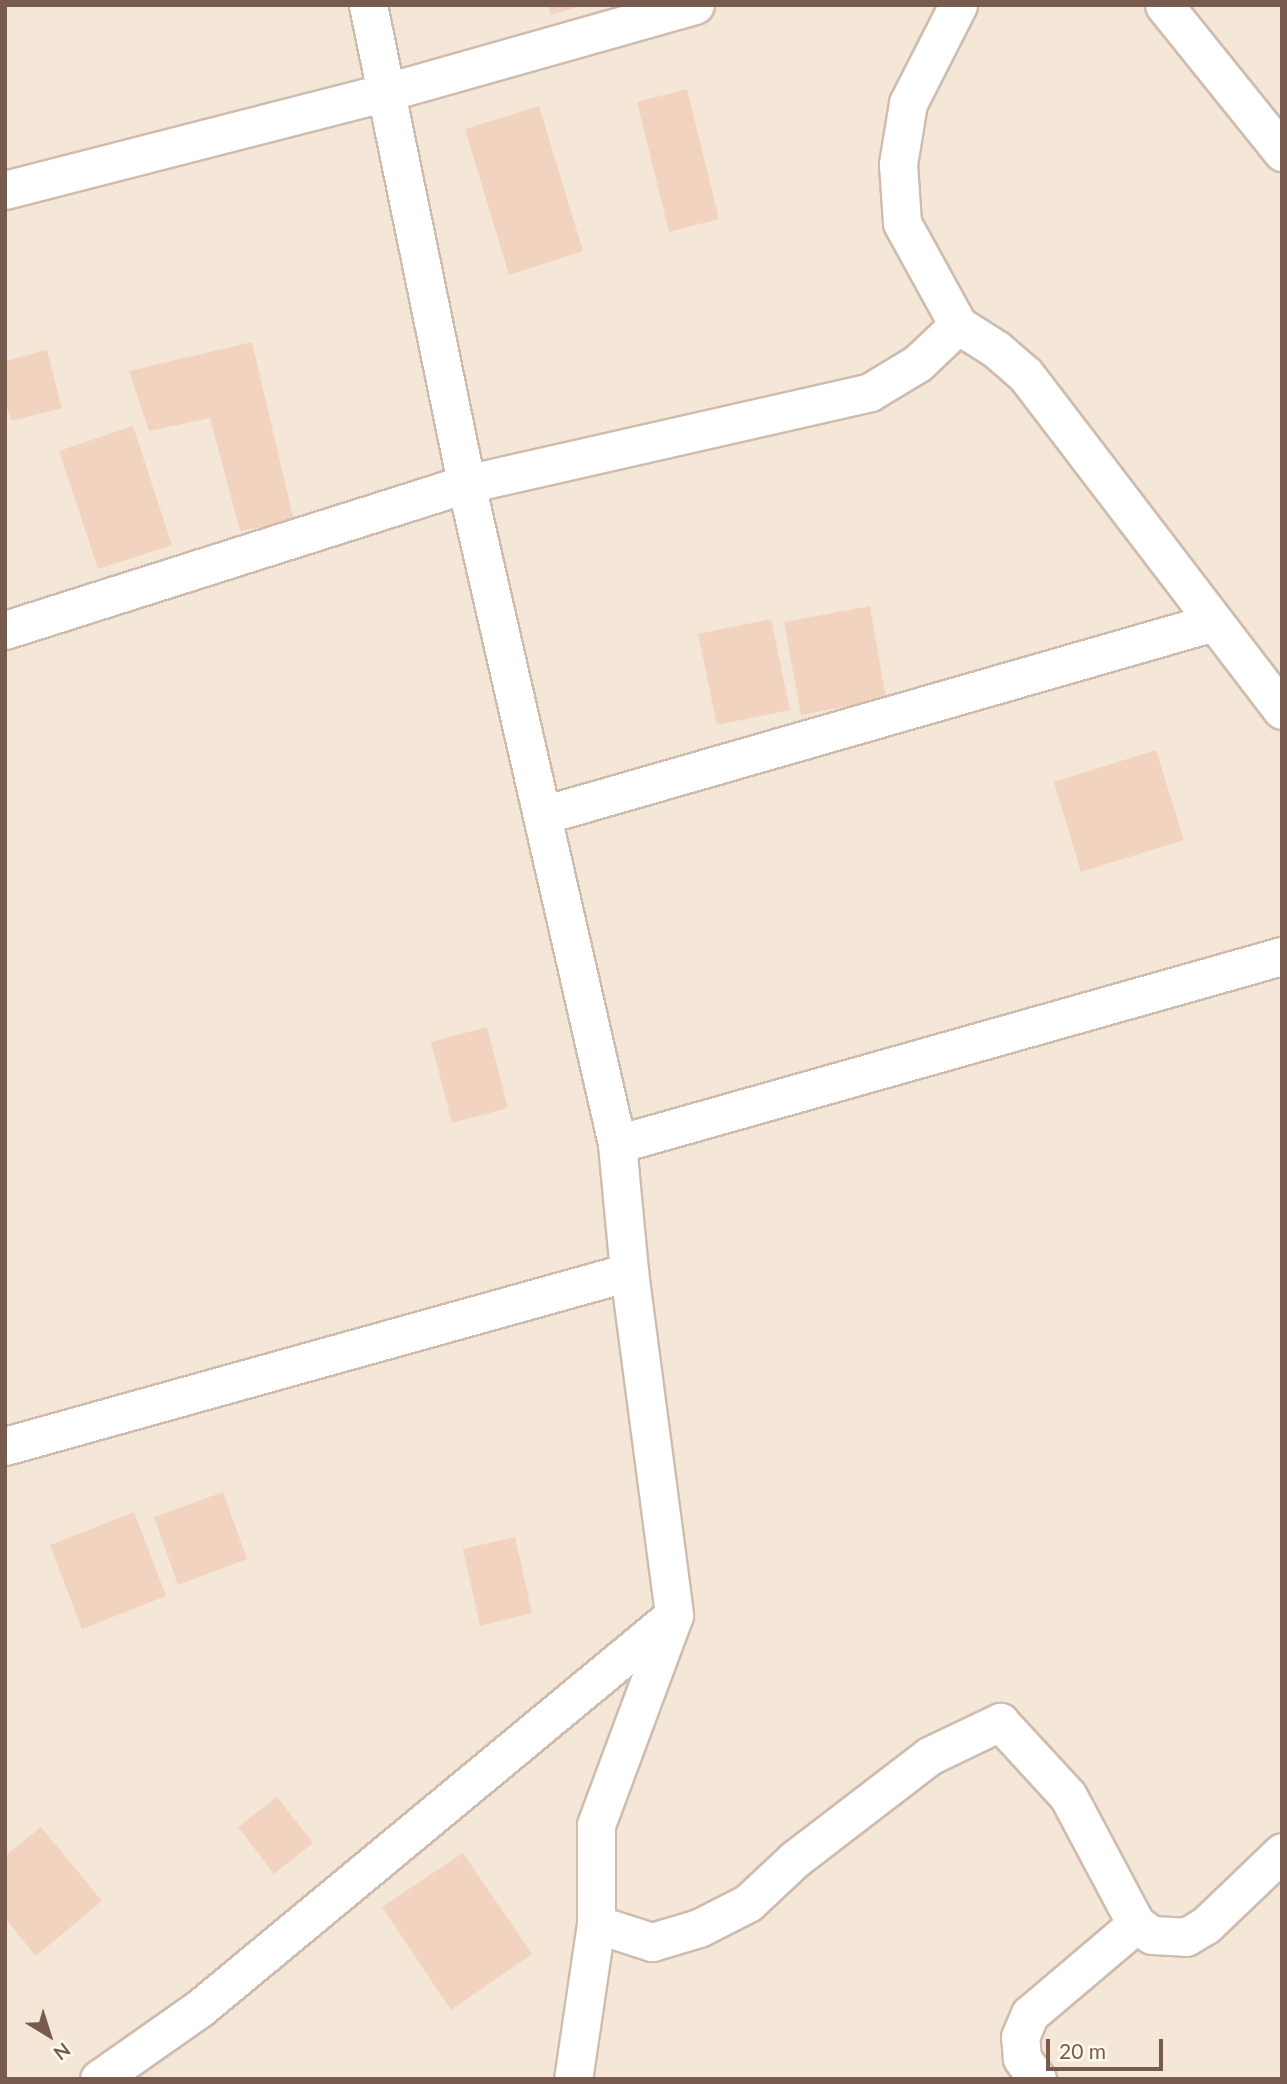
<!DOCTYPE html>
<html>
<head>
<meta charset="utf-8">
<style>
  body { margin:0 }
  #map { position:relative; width:1287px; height:2084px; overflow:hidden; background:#fcf5e9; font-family:Lato,sans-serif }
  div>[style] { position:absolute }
  .residential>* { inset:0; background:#f4e7d7 }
  .building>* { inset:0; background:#f2d3c0 }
  .roads { filter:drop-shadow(2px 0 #cfbcae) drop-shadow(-2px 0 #cfbcae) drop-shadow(0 2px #cfbcae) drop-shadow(0 -2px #cfbcae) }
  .street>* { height:37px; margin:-18.5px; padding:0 18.5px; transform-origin:18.5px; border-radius:18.5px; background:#fff }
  span { translate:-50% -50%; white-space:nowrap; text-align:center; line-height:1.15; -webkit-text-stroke:5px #fff9ef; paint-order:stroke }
  .frame { position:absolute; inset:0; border:7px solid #775b4c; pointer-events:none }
  .north { position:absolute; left:14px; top:2000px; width:70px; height:70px; -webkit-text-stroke:5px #fff9ef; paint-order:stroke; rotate:142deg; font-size:19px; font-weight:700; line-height:28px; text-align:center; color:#775b4c }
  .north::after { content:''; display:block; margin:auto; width:24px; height:32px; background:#775b4c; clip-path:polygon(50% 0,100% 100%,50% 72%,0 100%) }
  .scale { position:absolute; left:1046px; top:2039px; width:117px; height:32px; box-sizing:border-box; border:4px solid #775b4c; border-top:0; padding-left:9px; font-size:21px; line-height:24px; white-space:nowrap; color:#775b4c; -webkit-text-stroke:5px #fff9ef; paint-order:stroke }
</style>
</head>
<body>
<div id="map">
  <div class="residential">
    <div style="clip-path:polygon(5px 5px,1282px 5px,1282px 2079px,5px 2079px)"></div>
  </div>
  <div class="building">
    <div style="clip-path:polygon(548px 5px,581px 5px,581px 6px,550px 15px)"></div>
    <div style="clip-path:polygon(687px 89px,719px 219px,669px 232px,637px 102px)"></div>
    <div style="clip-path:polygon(539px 106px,583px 251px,509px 275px,465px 129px)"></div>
    <div style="clip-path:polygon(252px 342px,294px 521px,240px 531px,210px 418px,149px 431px,129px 371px)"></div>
    <div style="clip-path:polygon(47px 350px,62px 408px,11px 421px,5px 399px,5px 361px)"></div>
    <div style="clip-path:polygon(133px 426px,172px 545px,98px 569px,59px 451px)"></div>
    <div style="clip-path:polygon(870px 606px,886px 699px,801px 715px,784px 622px)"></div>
    <div style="clip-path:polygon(771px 619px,790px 710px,717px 725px,698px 634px)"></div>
    <div style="clip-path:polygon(1156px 750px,1184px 840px,1081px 872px,1054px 782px)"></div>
    <div style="clip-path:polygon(487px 1027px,508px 1108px,452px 1123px,431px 1042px)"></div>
    <div style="clip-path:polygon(223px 1492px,247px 1559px,178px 1585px,154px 1517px)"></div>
    <div style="clip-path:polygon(134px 1512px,166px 1596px,82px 1629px,50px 1545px)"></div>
    <div style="clip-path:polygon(515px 1537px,532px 1613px,480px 1626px,463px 1549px)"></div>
    <div style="clip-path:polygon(277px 1797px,313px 1843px,274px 1874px,238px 1827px)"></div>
    <div style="clip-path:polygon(41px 1827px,102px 1901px,36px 1956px,5px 1918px,5px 1856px)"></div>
    <div style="clip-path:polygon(463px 1853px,532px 1954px,451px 2010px,382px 1907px)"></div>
  </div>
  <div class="roads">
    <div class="street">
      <div style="left:368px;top:5px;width:489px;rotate:78.4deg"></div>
      <div style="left:466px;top:484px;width:677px;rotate:77.11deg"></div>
      <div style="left:617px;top:1144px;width:129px;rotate:84.6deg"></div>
      <div style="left:629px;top:1272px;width:346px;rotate:82.5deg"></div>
      <div style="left:674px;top:1615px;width:224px;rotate:110.4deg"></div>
      <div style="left:596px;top:1825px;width:99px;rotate:90deg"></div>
      <div style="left:596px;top:1924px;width:157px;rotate:98.4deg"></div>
      <div style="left:958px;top:5px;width:110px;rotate:117deg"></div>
      <div style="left:908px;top:103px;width:62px;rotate:99.3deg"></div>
      <div style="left:898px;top:164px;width:59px;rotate:86.1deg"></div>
      <div style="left:902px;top:223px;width:116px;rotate:61.2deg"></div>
      <div style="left:958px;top:325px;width:45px;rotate:32.3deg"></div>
      <div style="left:996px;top:349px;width:38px;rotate:41deg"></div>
      <div style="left:1025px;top:374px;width:423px;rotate:52.6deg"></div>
      <div style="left:1164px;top:5px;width:189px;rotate:51.2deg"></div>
      <div style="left:5px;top:190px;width:394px;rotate:-14.4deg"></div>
      <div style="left:387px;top:92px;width:320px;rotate:-15.8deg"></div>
      <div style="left:5px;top:630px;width:484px;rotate:-17.6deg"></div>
      <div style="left:466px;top:484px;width:414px;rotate:-12.8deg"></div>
      <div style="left:870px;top:392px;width:56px;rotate:-31.1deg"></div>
      <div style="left:918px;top:363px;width:55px;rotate:-43.5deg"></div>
      <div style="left:543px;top:815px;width:698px;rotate:-16.05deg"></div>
      <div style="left:617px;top:1144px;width:691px;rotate:-15.79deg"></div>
      <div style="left:5px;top:1446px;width:648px;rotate:-15.58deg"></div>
      <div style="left:596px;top:1924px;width:59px;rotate:17.8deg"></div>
      <div style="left:652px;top:1942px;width:49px;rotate:-16.6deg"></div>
      <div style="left:699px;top:1928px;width:55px;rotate:-27deg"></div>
      <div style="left:748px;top:1903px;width:64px;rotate:-43.1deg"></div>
      <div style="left:795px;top:1859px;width:169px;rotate:-37.5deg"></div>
      <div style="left:929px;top:1756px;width:79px;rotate:-25.6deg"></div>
      <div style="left:1000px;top:1722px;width:100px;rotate:47.4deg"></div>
      <div style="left:1068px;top:1796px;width:145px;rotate:62deg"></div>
      <div style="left:1136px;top:1924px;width:19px;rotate:35deg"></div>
      <div style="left:1152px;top:1935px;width:34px;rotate:3deg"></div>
      <div style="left:1186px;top:1937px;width:23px;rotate:-31deg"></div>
      <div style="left:1206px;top:1925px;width:105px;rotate:-43.8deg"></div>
      <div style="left:99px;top:2079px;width:123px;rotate:-35.1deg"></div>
      <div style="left:200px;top:2008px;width:614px;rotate:-39.65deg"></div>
      <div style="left:1037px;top:2079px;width:26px;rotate:-126deg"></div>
      <div style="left:1022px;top:2058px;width:21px;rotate:-95deg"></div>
      <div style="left:1020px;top:2037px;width:25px;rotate:-67deg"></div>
      <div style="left:1030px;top:2014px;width:139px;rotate:-40.3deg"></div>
    </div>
  </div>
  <div class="frame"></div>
  <div class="north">N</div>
  <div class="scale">20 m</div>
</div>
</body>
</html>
